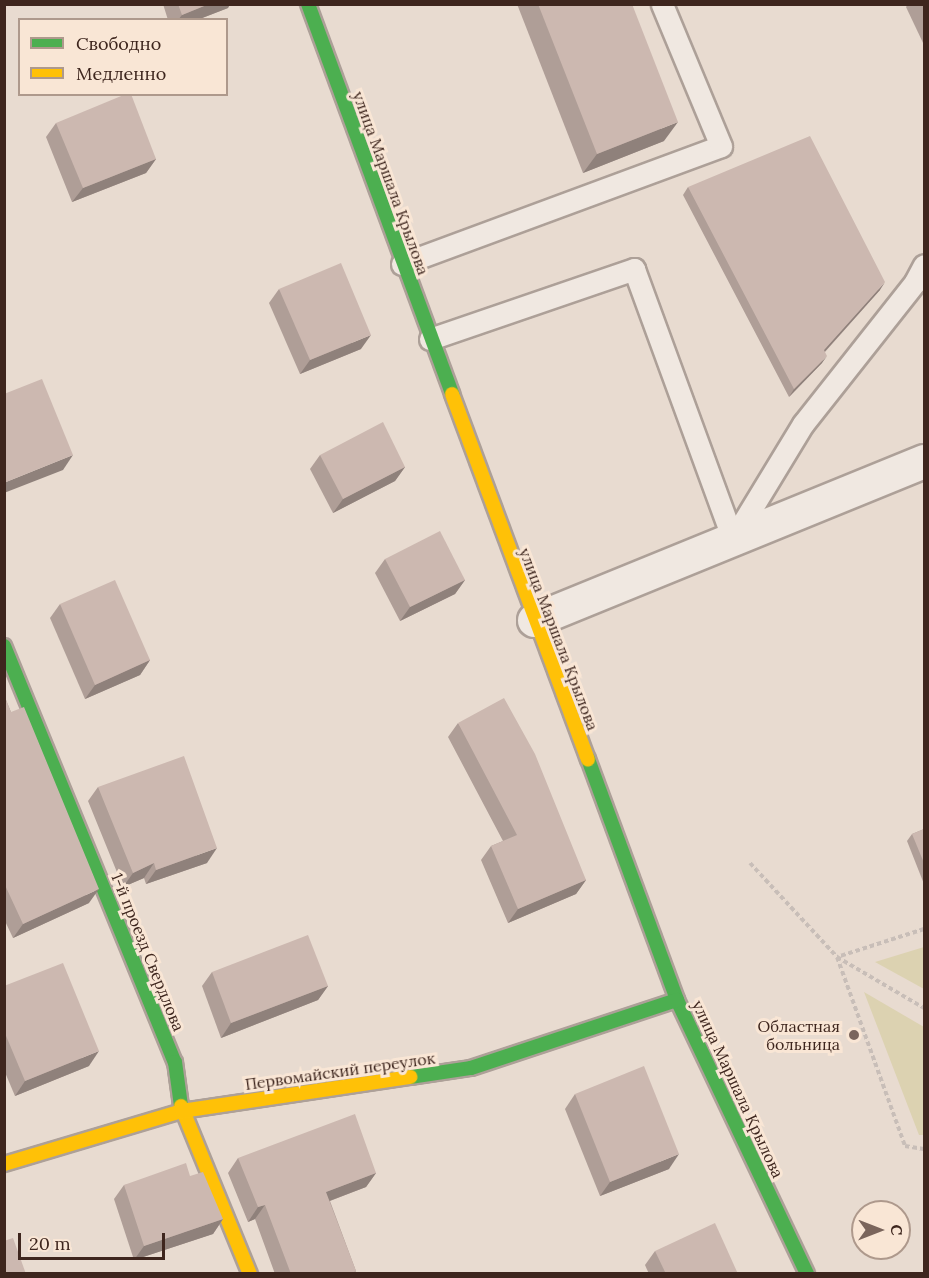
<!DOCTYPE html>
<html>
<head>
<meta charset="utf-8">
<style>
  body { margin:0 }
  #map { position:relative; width:929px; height:1278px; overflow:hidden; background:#e8dbd0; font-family:Lora,serif }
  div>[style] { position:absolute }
  .green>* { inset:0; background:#dcd2b1 }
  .path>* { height:4px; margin-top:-2px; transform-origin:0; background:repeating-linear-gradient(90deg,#c8beb8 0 4.5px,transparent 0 7.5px) }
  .roads { filter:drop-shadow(2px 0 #ada098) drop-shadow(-2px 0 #ada098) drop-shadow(0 2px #ada098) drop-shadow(0 -2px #ada098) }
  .lane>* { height:21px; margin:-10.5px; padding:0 10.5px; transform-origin:10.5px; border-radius:10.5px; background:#f0e8e1 }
  .street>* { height:33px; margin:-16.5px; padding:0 16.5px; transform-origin:16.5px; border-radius:16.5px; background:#f0e8e1 }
  .fast>* { height:14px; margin:-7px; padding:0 7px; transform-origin:7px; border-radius:7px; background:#4caf50 }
  .slow>* { height:14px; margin:-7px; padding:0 7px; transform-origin:7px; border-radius:7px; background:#ffc107 }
  .wall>* { inset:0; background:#af9e97 }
  .shaded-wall>* { inset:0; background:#8f817b }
  .building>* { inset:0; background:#ccb8b0 }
  .dots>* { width:16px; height:16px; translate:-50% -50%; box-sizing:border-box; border:3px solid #f9e6d5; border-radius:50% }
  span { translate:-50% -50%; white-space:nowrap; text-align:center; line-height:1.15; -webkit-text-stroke:6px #f9e6d5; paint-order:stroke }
  .street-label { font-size:16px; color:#3e261e }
  .poi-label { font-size:16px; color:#3e261e }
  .right { translate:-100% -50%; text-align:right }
  .frame { position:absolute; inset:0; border:6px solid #3e261e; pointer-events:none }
  .legend { position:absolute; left:18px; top:18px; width:210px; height:78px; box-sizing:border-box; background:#f9e6d5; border:2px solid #ae998c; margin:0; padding:8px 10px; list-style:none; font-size:18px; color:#3e261e }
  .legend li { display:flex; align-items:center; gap:12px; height:30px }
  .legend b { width:30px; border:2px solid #ae998c }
  .north { position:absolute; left:851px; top:1200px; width:60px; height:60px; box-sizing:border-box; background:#f9e6d5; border:2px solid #ae998c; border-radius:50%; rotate:90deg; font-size:16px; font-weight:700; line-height:24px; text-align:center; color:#3e261e }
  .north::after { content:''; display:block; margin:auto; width:21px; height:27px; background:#7a655c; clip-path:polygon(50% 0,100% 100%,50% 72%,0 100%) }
  .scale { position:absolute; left:18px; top:1233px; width:147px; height:27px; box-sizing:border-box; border:3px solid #3e261e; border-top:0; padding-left:8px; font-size:18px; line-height:21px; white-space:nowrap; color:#3e261e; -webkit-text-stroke:4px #f9e6d5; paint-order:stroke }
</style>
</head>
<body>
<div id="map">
  <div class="green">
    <div style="clip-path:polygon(924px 947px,924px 989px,875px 962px)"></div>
    <div style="clip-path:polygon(864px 992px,924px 1027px,924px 1135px,919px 1135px)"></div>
  </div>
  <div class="path">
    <div style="left:750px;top:863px;width:128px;rotate:47.2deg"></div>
    <div style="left:837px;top:957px;width:101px;rotate:30.4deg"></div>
    <div style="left:924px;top:929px;width:91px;rotate:162.2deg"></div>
    <div style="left:837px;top:957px;width:201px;rotate:70.2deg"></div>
    <div style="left:905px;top:1146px;width:19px;rotate:9deg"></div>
  </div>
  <div class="roads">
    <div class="lane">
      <div style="left:402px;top:264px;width:340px;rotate:-20.3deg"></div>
      <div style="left:721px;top:146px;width:154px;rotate:-112.6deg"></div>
      <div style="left:430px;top:339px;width:216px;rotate:-18.9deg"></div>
      <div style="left:634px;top:269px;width:288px;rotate:69.9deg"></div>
      <div style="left:733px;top:539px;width:135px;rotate:-58.7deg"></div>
      <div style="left:803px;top:424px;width:181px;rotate:-51.7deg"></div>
      <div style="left:915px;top:282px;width:19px;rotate:-62deg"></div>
    </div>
    <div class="street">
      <div style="left:534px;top:620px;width:421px;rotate:-22.2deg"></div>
    </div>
    <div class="fast">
      <div style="left:308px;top:4px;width:416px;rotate:69.7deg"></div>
      <div style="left:4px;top:646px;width:450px;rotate:67.7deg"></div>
      <div style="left:175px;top:1062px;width:44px;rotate:82.2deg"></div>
      <div style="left:588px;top:759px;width:257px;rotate:69.7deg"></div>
      <div style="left:677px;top:1000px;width:303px;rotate:64.6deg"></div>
      <div style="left:410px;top:1077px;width:62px;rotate:-8.4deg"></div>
      <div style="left:471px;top:1068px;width:217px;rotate:-18.3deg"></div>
    </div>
    <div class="slow">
      <div style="left:452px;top:394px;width:390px;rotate:69.6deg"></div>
      <div style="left:181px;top:1106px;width:182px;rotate:67.7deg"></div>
      <div style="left:4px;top:1164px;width:186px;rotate:-16.6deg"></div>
      <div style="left:182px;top:1111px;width:231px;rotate:-8.5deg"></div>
    </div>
  </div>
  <div class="wall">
    <div style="clip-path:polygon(163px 4px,230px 4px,228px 8px,197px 20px,168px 20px)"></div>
    <div style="clip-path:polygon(517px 4px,632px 4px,664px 141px,583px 173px)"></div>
    <div style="clip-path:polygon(908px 4px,924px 4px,924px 45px,906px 7px)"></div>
    <div style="clip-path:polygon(56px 123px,156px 159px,146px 173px,72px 202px,46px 137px)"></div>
    <div style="clip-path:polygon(688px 187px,880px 290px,825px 352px,822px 363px,789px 397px,683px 195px)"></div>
    <div style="clip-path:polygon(279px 289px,361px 349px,300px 374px,269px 303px)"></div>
    <div style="clip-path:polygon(320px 455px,405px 467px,395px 481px,333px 513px,310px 469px)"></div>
    <div style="clip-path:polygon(385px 559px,465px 580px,455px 594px,400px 621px,375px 573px)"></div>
    <div style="clip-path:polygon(60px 604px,150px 660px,140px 675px,85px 699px,50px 618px)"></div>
    <div style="clip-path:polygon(4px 695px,89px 903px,13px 938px,4px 919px)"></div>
    <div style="clip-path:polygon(458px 723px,586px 880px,576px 894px,508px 923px,481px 860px,491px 846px,503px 841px,448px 737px)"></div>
    <div style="clip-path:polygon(98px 787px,207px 863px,146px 884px,144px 878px,123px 887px,88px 801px)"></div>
    <div style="clip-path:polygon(924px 829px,924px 884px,907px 841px,912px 834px)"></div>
    <div style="clip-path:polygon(212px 972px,328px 986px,318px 1000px,221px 1038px,202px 986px)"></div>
    <div style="clip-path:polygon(4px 986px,89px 1066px,15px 1096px,4px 1070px)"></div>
    <div style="clip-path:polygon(575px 1094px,669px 1169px,600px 1196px,565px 1109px)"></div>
    <div style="clip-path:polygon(238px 1158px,376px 1173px,366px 1187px,330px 1201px,356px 1271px,354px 1274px,275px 1274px,255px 1219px,248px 1222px,228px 1173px)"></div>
    <div style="clip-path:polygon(190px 1176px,223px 1219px,213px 1234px,134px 1260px,114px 1199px,124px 1185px)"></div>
    <div style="clip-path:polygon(655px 1251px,738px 1274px,649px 1274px,645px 1265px)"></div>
  </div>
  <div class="shaded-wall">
    <div style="clip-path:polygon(209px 4px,230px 4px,228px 8px,197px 20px,178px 20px,182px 15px)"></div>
    <div style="clip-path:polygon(678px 122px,664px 141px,583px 173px,597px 154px)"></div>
    <div style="clip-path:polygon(156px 159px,146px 173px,72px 202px,83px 188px)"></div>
    <div style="clip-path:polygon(885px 282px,880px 290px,819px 358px,824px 350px)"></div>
    <div style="clip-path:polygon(371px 335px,361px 349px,300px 374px,310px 360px)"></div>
    <div style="clip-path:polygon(827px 356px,822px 363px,789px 397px,794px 389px)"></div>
    <div style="clip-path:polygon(73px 455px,63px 470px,4px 493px,4px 484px,6px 482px)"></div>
    <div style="clip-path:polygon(405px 467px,395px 481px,333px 513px,343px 499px)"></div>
    <div style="clip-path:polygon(465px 580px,455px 594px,400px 621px,410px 607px)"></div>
    <div style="clip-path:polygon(150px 660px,140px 675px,85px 699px,95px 685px)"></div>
    <div style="clip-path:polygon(217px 848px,207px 863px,146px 884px,156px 870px)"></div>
    <div style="clip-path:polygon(154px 863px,144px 878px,123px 887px,133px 873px)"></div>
    <div style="clip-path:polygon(586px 880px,576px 894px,508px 923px,518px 909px)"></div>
    <div style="clip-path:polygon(99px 889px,89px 903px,13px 938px,23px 924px)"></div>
    <div style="clip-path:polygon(328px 986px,318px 1000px,221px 1038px,231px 1023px)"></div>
    <div style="clip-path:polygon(99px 1051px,89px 1066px,15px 1096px,25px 1081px)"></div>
    <div style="clip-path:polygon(679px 1154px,669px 1169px,600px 1196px,610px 1182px)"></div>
    <div style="clip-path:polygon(376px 1173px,366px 1187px,316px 1206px,326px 1192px)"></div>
    <div style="clip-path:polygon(265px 1205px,255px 1219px,248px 1222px,258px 1207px)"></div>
    <div style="clip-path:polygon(223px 1219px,213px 1234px,134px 1260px,144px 1246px)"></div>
  </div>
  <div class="building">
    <div style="clip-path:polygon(178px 4px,209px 4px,182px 15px)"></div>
    <div style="clip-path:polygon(538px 4px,632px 4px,678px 122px,597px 154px)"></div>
    <div style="clip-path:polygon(126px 94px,131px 94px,156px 159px,83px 188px,56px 123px)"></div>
    <div style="clip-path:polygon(810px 136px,885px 282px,824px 350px,827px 356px,794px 389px,688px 187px)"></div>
    <div style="clip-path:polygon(341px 263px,371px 335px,310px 360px,279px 289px)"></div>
    <div style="clip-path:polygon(42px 379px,73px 455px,6px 482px,4px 478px,4px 394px)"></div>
    <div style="clip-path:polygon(383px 422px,405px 467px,343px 499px,320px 455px)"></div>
    <div style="clip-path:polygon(440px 531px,465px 580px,410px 607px,385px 559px)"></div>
    <div style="clip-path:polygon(115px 580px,150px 660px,95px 685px,60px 604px)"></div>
    <div style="clip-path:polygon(4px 695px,11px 712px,24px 707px,99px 889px,23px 924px,4px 883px)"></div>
    <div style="clip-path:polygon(504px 698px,535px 754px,586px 880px,518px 909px,491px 846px,517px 835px,458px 723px)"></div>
    <div style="clip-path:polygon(184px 756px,217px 848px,156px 870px,154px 863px,133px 873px,98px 787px)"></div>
    <div style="clip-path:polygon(924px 829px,924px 863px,912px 834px)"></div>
    <div style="clip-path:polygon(308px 935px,328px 986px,231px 1023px,212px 972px)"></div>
    <div style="clip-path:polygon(63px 963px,99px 1051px,25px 1081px,4px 1031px,4px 986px)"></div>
    <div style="clip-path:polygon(644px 1066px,679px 1154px,610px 1182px,575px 1094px)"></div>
    <div style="clip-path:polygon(355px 1114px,376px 1173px,326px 1192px,356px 1271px,350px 1274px,291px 1274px,265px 1205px,258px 1207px,238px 1158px)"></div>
    <div style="clip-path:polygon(186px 1163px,190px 1176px,203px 1172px,223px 1219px,144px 1246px,124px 1185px)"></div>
    <div style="clip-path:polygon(715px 1223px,738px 1274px,666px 1274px,655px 1251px)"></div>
    <div style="clip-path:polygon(13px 1238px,26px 1274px,4px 1274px,4px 1241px)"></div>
  </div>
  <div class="dots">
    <div style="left:854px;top:1035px;background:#7a655c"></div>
  </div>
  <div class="street-label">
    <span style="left:391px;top:183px;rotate:70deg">улица Маршала Крылова</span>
    <span style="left:559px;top:639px;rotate:69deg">улица Маршала Крылова</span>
    <span style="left:148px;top:952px;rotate:68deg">1-й проезд Свердлова</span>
    <span style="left:340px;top:1071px;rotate:-8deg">Первомайский переулок</span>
    <span style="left:738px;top:1089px;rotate:65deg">улица Маршала Крылова</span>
  </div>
  <div class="poi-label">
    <span class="right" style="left:840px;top:1035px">Областная<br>больница</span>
  </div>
  <div class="frame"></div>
  <ul class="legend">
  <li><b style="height:8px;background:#4caf50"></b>Свободно</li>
  <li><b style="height:8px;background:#ffc107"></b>Медленно</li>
  </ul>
  <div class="north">С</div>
  <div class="scale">20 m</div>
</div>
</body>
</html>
